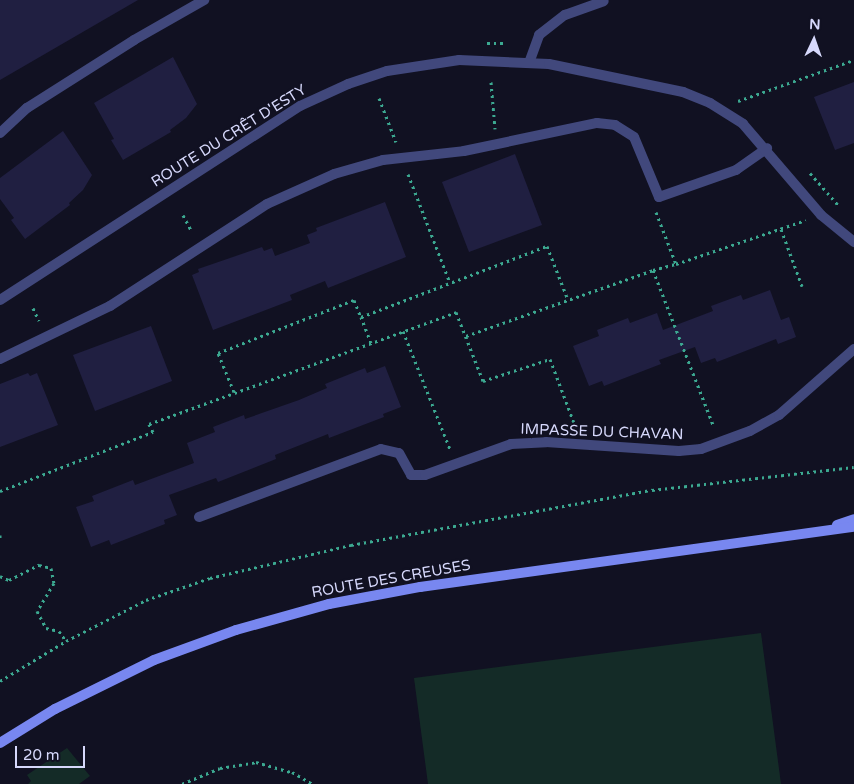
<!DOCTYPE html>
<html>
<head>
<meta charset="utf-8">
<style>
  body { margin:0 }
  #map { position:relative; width:854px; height:784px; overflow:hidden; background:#112; font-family:"Varela Round",sans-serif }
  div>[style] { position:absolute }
  .green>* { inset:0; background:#142b27 }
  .building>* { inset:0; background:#201f41 }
  .path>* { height:3px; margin-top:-1.5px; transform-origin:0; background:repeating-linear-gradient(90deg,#3ca991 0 2.5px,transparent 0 6.5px) }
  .lane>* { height:10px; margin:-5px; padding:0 5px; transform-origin:5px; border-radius:5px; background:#41487c }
  .street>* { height:10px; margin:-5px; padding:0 5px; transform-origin:5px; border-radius:5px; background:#41487c }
  .secondary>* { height:10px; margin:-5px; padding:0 5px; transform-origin:5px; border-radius:5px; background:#7887f0 }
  span { translate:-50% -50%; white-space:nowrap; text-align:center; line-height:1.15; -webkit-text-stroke:4.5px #112; paint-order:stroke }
  .street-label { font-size:15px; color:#d6d8fb }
  .north { position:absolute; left:789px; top:15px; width:50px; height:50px; -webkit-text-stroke:4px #112; paint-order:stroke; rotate:3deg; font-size:14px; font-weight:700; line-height:20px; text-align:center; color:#d6d8fb }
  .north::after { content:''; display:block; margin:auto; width:18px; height:22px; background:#d6d8fb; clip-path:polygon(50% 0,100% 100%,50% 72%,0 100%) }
  .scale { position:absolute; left:15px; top:746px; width:70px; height:22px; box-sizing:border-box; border:2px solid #d6d8fb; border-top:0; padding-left:6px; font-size:15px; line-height:18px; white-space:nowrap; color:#d6d8fb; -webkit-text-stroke:4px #112; paint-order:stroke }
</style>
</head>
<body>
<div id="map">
  <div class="green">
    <div style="clip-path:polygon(761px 633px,781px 784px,428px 784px,414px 678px)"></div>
    <div style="clip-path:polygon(67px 748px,90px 776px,79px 784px,28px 784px,31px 781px,27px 775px)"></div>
  </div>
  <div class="building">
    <div style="clip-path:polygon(0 0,138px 0,0 80px)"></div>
    <div style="clip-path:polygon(173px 57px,197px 104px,186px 118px,170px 130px,171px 132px,123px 160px,111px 140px,114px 139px,94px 103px)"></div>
    <div style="clip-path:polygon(854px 82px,854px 143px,835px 150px,814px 97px)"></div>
    <div style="clip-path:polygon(63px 131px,92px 175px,83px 190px,69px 203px,70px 205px,25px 239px,11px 220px,14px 218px,0 199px,0 178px)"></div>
    <div style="clip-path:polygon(515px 154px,542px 225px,469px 252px,442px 182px)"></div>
    <div style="clip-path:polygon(385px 202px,406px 257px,328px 288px,325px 281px,290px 295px,292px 300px,213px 330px,192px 275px,199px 272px,198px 269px,262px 247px,264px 251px,272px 248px,275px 256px,310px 243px,307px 235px,317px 231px,316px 228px)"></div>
    <div style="clip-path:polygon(770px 290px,781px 320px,789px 317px,796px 337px,778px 344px,776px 339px,717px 362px,715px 358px,701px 363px,695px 347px,659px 360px,661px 364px,604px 386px,602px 381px,589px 386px,573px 346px,599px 336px,597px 330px,628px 318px,630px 323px,657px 313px,663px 330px,713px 311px,711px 306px,741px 295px,743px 300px)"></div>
    <div style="clip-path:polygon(151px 326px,172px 381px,95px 411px,73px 355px)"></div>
    <div style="clip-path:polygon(385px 366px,401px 407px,383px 414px,384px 417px,329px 438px,328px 434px,275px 455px,276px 459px,218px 482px,216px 478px,169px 495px,177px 515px,164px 520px,165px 524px,111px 545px,109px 540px,91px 547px,76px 507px,94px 501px,92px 496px,133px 480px,135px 485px,194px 463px,187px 443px,215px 432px,213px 427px,244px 415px,245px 419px,299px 400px,327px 388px,325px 384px,365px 368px,367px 373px)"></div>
    <div style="clip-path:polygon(28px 373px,30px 376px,37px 373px,58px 425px,0 447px,0 384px)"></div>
  </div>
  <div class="path">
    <div style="left:487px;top:43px;width:19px"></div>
    <div style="left:491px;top:82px;width:47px;rotate:85.1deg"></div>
    <div style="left:379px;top:98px;width:47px;rotate:68.9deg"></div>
    <div style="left:738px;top:101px;width:123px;rotate:-19.5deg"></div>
    <div style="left:810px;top:173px;width:44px;rotate:48.7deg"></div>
    <div style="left:408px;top:174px;width:117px;rotate:68.9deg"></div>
    <div style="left:656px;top:212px;width:56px;rotate:69deg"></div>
    <div style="left:183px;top:215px;width:19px;rotate:62deg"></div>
    <div style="left:781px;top:229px;width:61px;rotate:69.8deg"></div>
    <div style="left:653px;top:270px;width:168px;rotate:68.8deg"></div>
    <div style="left:33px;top:308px;width:14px;rotate:65deg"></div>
    <div style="left:403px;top:331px;width:127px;rotate:68.3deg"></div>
    <div style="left:466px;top:336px;width:198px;rotate:-19.4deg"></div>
    <div style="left:653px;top:270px;width:24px;rotate:-15deg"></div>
    <div style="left:676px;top:264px;width:137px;rotate:-18.7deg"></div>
    <div style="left:371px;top:343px;width:28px;rotate:-111deg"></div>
    <div style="left:361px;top:317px;width:199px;rotate:-20.9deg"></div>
    <div style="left:547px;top:246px;width:58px;rotate:68.7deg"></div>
    <div style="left:234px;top:392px;width:42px;rotate:-112.3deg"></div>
    <div style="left:218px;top:353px;width:146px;rotate:-21.3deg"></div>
    <div style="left:354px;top:300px;width:18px;rotate:68deg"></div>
    <div style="left:0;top:491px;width:164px;rotate:-21.1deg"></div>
    <div style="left:153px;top:432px;width:9px;rotate:-117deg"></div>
    <div style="left:149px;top:424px;width:327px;rotate:-20deg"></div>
    <div style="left:456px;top:312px;width:74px;rotate:68.6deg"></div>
    <div style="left:483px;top:381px;width:71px;rotate:-18.2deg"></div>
    <div style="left:550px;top:359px;width:74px;rotate:69.4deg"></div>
    <div style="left:0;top:535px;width:4px;rotate:90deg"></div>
    <div style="left:0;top:576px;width:10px;rotate:24deg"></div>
    <div style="left:9px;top:580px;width:34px;rotate:-27deg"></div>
    <div style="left:39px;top:565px;width:12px;rotate:14deg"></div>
    <div style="left:51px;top:568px;width:15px;rotate:79deg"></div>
    <div style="left:54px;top:583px;width:33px;rotate:121deg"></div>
    <div style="left:37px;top:611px;width:19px;rotate:62deg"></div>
    <div style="left:46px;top:628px;width:13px;rotate:13deg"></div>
    <div style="left:59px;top:631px;width:12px;rotate:55deg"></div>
    <div style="left:0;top:681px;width:77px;rotate:-31.2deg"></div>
    <div style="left:66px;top:641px;width:90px;rotate:-27.1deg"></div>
    <div style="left:146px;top:600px;width:68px;rotate:-19deg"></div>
    <div style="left:210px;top:578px;width:145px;rotate:-13.2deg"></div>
    <div style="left:351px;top:545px;width:306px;rotate:-10.4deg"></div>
    <div style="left:652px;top:490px;width:203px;rotate:-6.5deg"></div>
    <div style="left:182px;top:784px;width:41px;rotate:-22.8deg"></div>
    <div style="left:220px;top:768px;width:36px;rotate:-9deg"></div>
    <div style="left:256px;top:762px;width:37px;rotate:16deg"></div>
    <div style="left:292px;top:772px;width:24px;rotate:30deg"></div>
  </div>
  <div class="lane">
    <div style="left:529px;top:63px;width:30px;rotate:-70deg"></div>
    <div style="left:539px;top:35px;width:33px;rotate:-38deg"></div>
    <div style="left:565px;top:15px;width:41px;rotate:-19.7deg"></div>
    <div style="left:0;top:359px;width:122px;rotate:-25.7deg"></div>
    <div style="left:110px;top:306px;width:187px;rotate:-33deg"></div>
    <div style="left:267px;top:204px;width:73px;rotate:-24.1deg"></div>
    <div style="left:334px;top:174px;width:51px;rotate:-15.9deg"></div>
    <div style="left:383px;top:160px;width:81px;rotate:-6.3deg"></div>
    <div style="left:464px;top:151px;width:136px;rotate:-11.9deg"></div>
    <div style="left:597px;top:123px;width:18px;rotate:6deg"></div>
    <div style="left:615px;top:125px;width:22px;rotate:32deg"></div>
    <div style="left:634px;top:137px;width:65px;rotate:67.4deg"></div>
    <div style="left:659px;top:197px;width:82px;rotate:-19.3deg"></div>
    <div style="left:736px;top:170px;width:38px;rotate:-35deg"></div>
    <div style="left:199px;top:517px;width:194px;rotate:-20.5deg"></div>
    <div style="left:381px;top:449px;width:18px;rotate:13deg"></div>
    <div style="left:399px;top:453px;width:25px;rotate:61deg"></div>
    <div style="left:411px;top:475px;width:14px"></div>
    <div style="left:425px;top:475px;width:91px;rotate:-19.8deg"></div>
    <div style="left:511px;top:444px;width:35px;rotate:-3deg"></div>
  </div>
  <div class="street">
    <div style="left:0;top:133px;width:37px;rotate:-43deg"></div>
    <div style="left:27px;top:108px;width:127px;rotate:-32.4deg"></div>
    <div style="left:134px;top:40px;width:81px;rotate:-29.7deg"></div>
    <div style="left:0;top:300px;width:357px;rotate:-32.9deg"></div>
    <div style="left:300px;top:106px;width:53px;rotate:-24.6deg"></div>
    <div style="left:348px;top:84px;width:41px;rotate:-18.4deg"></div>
    <div style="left:387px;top:71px;width:73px;rotate:-8.7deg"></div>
    <div style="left:459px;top:60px;width:90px;rotate:2.5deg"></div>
    <div style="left:549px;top:64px;width:137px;rotate:11.8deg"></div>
    <div style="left:683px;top:92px;width:29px;rotate:22deg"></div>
    <div style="left:710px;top:103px;width:39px;rotate:32deg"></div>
    <div style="left:743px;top:124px;width:120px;rotate:49.4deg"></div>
    <div style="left:821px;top:215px;width:43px;rotate:39.3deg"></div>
    <div style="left:546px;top:442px;width:133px;rotate:3.9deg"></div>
    <div style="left:679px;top:451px;width:22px;rotate:-5deg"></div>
    <div style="left:701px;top:449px;width:52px;rotate:-20.2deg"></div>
    <div style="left:750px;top:431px;width:33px;rotate:-29deg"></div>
    <div style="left:779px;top:415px;width:100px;rotate:-41.3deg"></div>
  </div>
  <div class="secondary">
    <div style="left:837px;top:525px;width:18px;rotate:-19deg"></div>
    <div style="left:0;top:743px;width:65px;rotate:-31.7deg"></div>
    <div style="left:55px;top:709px;width:110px;rotate:-26.3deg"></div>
    <div style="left:154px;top:660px;width:87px;rotate:-20.1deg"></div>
    <div style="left:236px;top:630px;width:97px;rotate:-15.6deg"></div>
    <div style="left:329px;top:604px;width:93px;rotate:-10.6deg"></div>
    <div style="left:420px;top:587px;width:438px;rotate:-7.9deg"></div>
  </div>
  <div class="street-label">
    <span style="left:229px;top:136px;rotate:-32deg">ROUTE DU CRÊT D'ESTY</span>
    <span style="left:602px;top:432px;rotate:2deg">IMPASSE DU CHAVAN</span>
    <span style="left:391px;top:579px;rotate:-10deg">ROUTE DES CREUSES</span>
  </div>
  <div class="north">N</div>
  <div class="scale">20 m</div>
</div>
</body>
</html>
